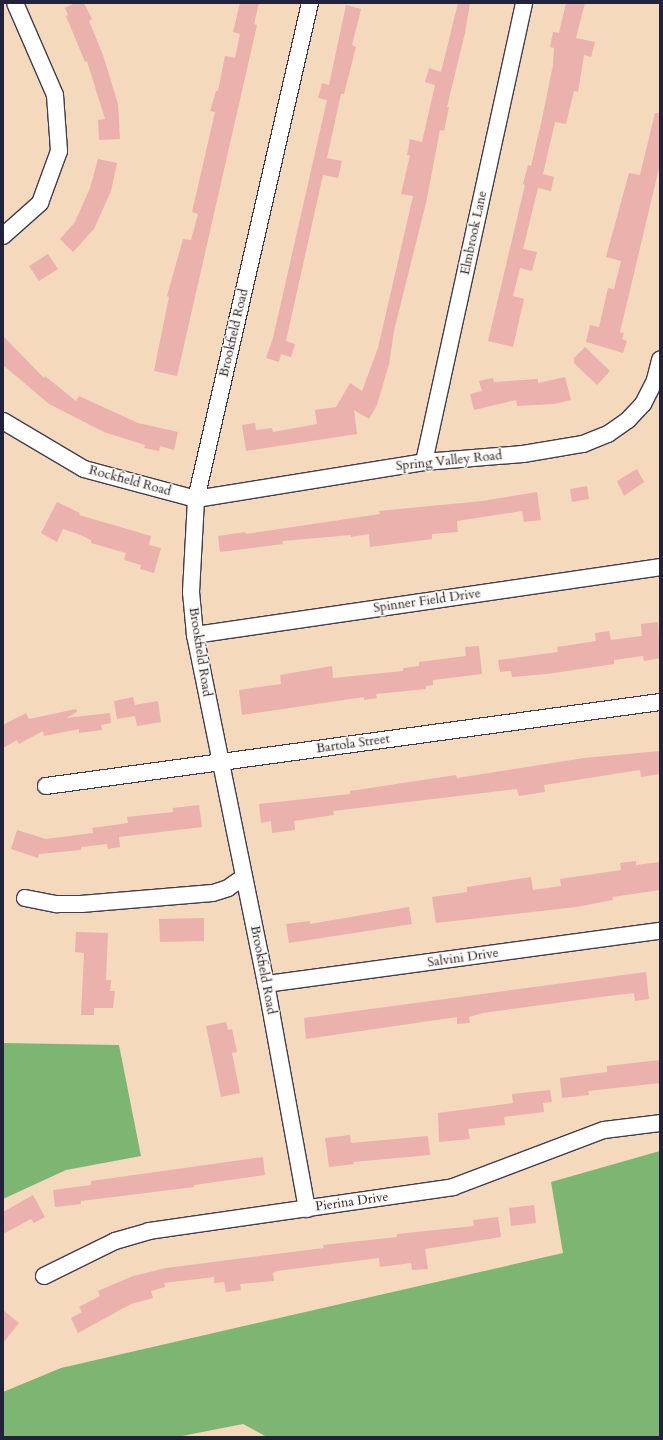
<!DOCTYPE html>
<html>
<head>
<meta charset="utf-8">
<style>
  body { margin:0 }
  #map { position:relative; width:663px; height:1440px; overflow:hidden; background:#f4d9bc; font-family:Cardo,serif }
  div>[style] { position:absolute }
  .forest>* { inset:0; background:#7db673 }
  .building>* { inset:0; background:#ebb1ac }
  .roads { filter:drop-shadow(1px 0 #423d4e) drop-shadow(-1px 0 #423d4e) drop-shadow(0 1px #423d4e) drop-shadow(0 -1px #423d4e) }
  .minor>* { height:16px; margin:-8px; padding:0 8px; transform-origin:8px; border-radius:8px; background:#fff }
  span { translate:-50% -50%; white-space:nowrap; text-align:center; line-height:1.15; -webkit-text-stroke:3px #fbf7ec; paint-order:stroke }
  .street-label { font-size:13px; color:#22223b }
  .frame { position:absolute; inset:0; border:4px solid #22223b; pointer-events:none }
</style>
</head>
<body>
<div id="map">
  <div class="forest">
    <div style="clip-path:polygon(3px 1043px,119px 1045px,141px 1156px,66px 1170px,3px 1199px)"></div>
    <div style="clip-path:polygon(660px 1151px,660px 1437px,267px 1437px,243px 1424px,177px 1437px,3px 1437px,3px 1392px,61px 1368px,563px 1253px,551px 1182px)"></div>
  </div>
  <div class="building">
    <div style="clip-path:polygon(75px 3px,84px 3px,92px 19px,89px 21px,103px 55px,118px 104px,120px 139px,99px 140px,98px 120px,105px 119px,87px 61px,85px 62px,66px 16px,68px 15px,65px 8px)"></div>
    <div style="clip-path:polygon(240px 3px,259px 3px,254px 24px,257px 25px,177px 376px,154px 371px,169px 297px,167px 296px,183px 239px,191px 240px,198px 214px,192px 212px,215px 112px,210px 111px,216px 91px,218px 91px,225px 56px,235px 58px,240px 34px,233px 32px)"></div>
    <div style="clip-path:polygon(458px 3px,470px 3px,465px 33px,447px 107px,449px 107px,444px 131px,440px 130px,426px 203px,394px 331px,389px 364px,377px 405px,369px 419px,354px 410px,357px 434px,246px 451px,242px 425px,255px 423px,256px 430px,272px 428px,273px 432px,317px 424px,315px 410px,336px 407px,350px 383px,362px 391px,378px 348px,413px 196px,401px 194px,410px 155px,407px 155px,410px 139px,422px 142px,435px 85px,425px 82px,429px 68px,441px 72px)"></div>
    <div style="clip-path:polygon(566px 3px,585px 3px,576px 38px,595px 42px,591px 57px,584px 55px,578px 92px,574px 91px,566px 124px,555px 122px,543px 174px,554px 177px,551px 191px,538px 188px,523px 249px,537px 252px,532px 271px,520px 268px,513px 296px,524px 299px,513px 347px,488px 341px,525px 185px,523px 184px,528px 165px,531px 166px,542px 119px,553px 65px,554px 48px,550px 47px,553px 32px,559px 33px)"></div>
    <div style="clip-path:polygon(346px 5px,361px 9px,352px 45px,356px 47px,344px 94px,341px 94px,327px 158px,342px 161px,338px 178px,323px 175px,286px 341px,295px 344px,291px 357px,281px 354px,279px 362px,266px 358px,273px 338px,327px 100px,318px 98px,322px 83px,329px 85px)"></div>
    <div style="clip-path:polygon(655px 113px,660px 113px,660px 164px,620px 332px,624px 333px,622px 339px,627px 341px,623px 353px,586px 342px,590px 325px,599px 327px,608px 288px,614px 289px,621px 261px,606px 257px,629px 173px,640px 175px)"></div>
    <div style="clip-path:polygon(98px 159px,117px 163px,111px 191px,94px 229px,73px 252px,60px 239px,75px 222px,90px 188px)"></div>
    <div style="clip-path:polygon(48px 254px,58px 269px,39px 281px,29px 266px)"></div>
    <div style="clip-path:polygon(3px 336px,44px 378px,45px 376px,76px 401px,79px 396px,138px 423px,178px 432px,174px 450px,160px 446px,159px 451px,144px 448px,145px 445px,104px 432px,49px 404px,3px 365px)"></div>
    <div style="clip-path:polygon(585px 347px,610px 371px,597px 385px,574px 363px,574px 358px)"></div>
    <div style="clip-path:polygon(565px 377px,571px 400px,554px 404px,517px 406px,516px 400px,474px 410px,470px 394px,482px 391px,479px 381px,493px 378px,494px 382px,538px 379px,538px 383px)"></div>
    <div style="clip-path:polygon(637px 469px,644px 482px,624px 496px,617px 481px)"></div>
    <div style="clip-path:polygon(587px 486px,589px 499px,572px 502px,570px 489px)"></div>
    <div style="clip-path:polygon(537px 492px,541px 520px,524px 522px,522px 511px,457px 521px,458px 532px,432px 534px,432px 539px,370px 547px,369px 534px,351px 537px,351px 535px,282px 541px,283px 544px,220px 552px,218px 536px,245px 532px,246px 534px,380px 514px,379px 511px,482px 501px)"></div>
    <div style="clip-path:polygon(57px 502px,80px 513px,79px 515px,151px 536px,149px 545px,161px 548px,154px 573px,140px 569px,141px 565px,124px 560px,126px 553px,91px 543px,91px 540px,78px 534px,63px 529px,57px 542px,41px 533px)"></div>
    <div style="clip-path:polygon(658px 622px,660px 658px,644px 661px,643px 656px,614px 660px,614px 664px,547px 674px,512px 677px,511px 671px,500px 672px,498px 660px,558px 652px,557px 647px,596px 641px,595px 633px,609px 631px,611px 640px,642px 636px,641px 624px)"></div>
    <div style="clip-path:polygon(479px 646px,482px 674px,433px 680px,433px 685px,426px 686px,426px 689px,376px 694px,377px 698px,364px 700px,364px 697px,242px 715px,239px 690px,281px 684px,280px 675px,332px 666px,333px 678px,403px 671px,403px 668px,419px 666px,419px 662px,466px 656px,465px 647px)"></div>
    <div style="clip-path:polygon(133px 697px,135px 705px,158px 701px,161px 722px,137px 726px,135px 716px,117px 719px,114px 701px)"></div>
    <div style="clip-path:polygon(76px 709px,77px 712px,66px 718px,110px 713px,111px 723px,101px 725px,102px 730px,79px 733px,79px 729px,44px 736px,43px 731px,19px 744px,17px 740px,3px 748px,3px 725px,26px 713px,29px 719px)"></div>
    <div style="clip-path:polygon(660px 751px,660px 774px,641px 777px,640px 770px,544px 785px,545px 792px,519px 796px,517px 789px,333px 811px,334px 815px,294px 821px,295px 830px,272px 833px,271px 821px,261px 823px,259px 804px,350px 794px,350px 791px,456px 775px,457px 778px,584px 758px)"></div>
    <div style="clip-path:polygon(199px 805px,202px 827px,119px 837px,120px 847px,108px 849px,107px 844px,81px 847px,81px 850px,39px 854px,38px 858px,11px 849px,17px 830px,46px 839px,93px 833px,92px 828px,128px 823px,127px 817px,173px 812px,173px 808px)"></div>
    <div style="clip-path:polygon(636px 861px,636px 865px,660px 862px,660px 890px,612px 897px,613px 900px,576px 907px,436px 923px,432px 897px,467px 892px,467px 887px,531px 877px,533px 890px,561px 886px,560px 879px,621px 870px,620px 863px)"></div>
    <div style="clip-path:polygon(409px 907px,412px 924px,289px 943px,286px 924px,310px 921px,310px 924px)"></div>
    <div style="clip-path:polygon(204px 918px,204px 941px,160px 942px,159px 919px)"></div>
    <div style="clip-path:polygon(76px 932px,108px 933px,106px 980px,111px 980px,110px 991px,115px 991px,113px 1008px,94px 1008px,94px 1015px,81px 1015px,84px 953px,75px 952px)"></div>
    <div style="clip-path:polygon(646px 972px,649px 999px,635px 1001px,634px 993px,608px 996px,483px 1013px,469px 1017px,470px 1023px,457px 1024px,457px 1017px,306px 1039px,304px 1018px)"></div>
    <div style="clip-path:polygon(226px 1022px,228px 1030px,232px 1029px,237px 1052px,232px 1053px,240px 1093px,221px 1097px,206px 1026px)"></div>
    <div style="clip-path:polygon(660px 1060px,660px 1083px,588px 1091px,589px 1095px,562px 1098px,560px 1078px,607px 1072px,607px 1066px)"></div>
    <div style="clip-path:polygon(550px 1090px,552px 1102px,543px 1103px,544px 1112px,504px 1117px,505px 1125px,468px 1129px,470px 1139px,439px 1142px,438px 1113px,513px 1103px,512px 1094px)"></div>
    <div style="clip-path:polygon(350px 1135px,351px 1143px,428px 1136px,430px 1155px,353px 1162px,354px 1164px,329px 1167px,325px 1138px)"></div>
    <div style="clip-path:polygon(263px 1157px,265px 1175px,194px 1185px,194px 1187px,81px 1201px,81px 1204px,55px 1207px,53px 1190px,91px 1185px,91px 1181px)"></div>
    <div style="clip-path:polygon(33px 1195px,45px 1217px,34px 1223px,31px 1219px,3px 1234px,3px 1212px)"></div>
    <div style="clip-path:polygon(534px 1205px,536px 1223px,511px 1226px,509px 1208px)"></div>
    <div style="clip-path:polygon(498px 1217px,501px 1237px,425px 1249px,428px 1269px,412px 1270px,411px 1263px,380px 1267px,379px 1258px,277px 1271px,273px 1273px,274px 1281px,240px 1284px,241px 1290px,226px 1292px,224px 1282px,214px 1283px,214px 1277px,164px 1283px,165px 1287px,151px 1291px,153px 1298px,131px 1304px,78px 1333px,71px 1318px,82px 1312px,79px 1307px,100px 1296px,98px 1291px,133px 1276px,166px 1268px,324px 1248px,323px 1245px,397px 1237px,397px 1234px,474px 1226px,473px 1220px)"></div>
    <div style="clip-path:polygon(3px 1310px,19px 1323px,3px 1343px)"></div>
  </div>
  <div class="roads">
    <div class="minor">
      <div style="left:3px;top:236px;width:50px;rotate:-41.7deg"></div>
      <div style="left:40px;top:203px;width:55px;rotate:-69.9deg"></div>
      <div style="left:59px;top:151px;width:56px;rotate:-94.1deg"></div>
      <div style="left:55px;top:95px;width:100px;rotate:-113.5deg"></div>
      <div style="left:3px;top:421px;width:94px;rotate:30.7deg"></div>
      <div style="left:84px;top:469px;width:116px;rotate:15deg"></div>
      <div style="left:196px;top:499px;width:231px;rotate:-9.2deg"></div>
      <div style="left:424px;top:462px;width:99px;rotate:-4.6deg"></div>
      <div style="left:523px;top:454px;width:61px;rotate:-9.5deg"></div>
      <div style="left:583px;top:444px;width:27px;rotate:-22deg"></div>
      <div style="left:608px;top:434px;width:24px;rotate:-35deg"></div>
      <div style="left:628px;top:420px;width:22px;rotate:-47deg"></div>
      <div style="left:643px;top:404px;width:27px;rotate:-63deg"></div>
      <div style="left:655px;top:380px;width:21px;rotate:-76deg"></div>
      <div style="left:424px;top:462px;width:470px;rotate:-77.7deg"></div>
      <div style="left:195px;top:635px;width:470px;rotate:-8.3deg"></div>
      <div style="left:46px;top:786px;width:620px;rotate:-7.79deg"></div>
      <div style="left:25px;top:898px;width:33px;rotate:11deg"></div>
      <div style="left:57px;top:904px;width:24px"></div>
      <div style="left:81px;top:904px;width:132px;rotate:-4.8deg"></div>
      <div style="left:213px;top:893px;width:16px;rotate:-18deg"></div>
      <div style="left:228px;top:888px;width:19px;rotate:-35deg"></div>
      <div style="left:266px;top:984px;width:398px;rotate:-7.7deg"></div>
      <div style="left:307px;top:1209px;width:229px;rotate:-100.3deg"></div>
      <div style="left:266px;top:984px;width:356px;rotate:-101.5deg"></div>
      <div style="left:195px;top:635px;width:43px;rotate:-95.3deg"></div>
      <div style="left:191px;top:592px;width:93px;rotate:-86.9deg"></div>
      <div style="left:196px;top:499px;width:509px;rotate:-77.06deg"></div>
      <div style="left:44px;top:1276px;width:79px;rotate:-26.2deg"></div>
      <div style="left:115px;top:1241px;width:35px;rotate:-16deg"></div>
      <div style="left:149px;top:1231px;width:307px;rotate:-8.2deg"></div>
      <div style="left:453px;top:1187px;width:161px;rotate:-20.7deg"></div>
      <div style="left:604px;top:1130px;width:56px;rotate:-7.1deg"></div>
    </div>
  </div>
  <div class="street-label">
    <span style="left:474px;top:233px;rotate:-78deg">Elmbrook Lane</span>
    <span style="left:234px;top:333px;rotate:-77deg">Brookfield Road</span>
    <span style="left:449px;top:461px;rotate:-6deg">Spring Valley Road</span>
    <span style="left:130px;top:481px;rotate:15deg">Rockfield Road</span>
    <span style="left:427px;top:601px;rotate:-8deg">Spinner Field Drive</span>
    <span style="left:200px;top:652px;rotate:81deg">Brookfield Road</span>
    <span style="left:353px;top:744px;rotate:-8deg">Bartola Street</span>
    <span style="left:463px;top:958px;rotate:-8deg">Salvini Drive</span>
    <span style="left:263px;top:970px;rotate:79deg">Brookfield Road</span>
    <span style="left:352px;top:1202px;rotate:-8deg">Pierina Drive</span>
  </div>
  <div class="frame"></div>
</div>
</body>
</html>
